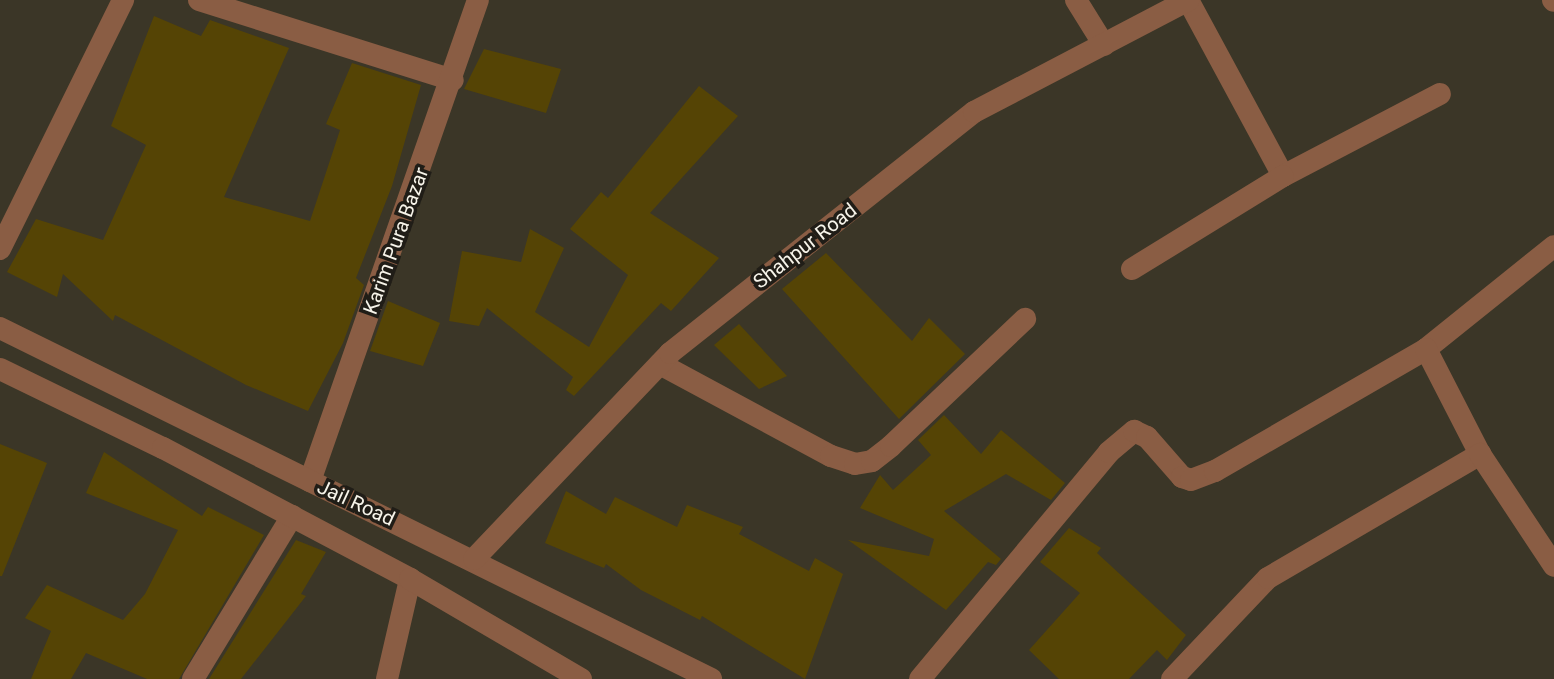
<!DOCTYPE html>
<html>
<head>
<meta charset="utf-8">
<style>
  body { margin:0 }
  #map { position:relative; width:1554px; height:679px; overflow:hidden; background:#3b3627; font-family:Roboto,sans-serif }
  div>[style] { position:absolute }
  .building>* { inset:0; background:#554405 }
  .minor>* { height:22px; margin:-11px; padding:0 11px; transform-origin:11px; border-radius:11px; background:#8a5d44 }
  .tertiary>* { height:22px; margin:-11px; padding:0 11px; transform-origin:11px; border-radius:11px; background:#8a5d44 }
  span { translate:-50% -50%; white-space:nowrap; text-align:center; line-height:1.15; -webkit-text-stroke:7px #201d17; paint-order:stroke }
  .street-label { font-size:20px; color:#f7f4ea }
</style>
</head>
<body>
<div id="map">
  <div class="building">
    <div style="clip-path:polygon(154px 16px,201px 36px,210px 20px,289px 48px,224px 197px,310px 221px,340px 130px,326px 124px,352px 63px,421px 85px,392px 186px,356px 278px,364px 285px,343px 343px,308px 411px,246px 385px,115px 315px,113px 321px,63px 274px,57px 297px,7px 272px,36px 219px,103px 240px,146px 145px,111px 126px)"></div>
    <div style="clip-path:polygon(484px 49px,561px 69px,546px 113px,464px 89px)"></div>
    <div style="clip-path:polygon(699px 86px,738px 116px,650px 213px,719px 258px,671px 311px,661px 303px,574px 396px,566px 390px,573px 377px,487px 308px,479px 326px,449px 321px,462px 251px,521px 262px,530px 229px,564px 248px,535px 312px,589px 347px,628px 275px,570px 229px,601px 192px,608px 198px)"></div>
    <div style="clip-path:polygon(826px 253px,912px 341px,929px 318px,965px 354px,899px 419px,782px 289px)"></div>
    <div style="clip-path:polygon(388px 301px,440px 323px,423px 366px,370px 351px)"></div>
    <div style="clip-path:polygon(739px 324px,787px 376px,759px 389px,714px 345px)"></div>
    <div style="clip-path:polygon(944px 415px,981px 454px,1001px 430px,1065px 483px,1051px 500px,1006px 474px,944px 511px,1001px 559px,996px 565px,988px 562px,946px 610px,848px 540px,929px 556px,934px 539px,860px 508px,880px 475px,893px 490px,931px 455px,918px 440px)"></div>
    <div style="clip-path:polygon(0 444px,47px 463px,2px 576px,0 576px)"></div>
    <div style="clip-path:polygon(104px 452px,202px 516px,208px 507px,264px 535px,179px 679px,147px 679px,86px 653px,71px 679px,31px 679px,51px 631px,25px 618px,47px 585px,123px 620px,145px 594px,178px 530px,86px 493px)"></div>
    <div style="clip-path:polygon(566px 491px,606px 514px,615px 497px,677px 527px,687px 505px,743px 527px,739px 534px,809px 571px,815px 558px,843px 574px,805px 679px,702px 616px,700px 620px,641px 590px,606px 564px,604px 568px,545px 543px)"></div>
    <div style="clip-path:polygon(1069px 528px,1101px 548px,1097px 553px,1186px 635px,1167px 660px,1157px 650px,1129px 679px,1059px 679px,1029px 650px,1080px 593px,1040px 562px)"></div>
    <div style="clip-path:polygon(296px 540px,326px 552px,301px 594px,306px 596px,241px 679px,209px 679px)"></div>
  </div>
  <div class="minor">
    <div style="left:199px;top:0;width:266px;rotate:17.5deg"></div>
    <div style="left:1076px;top:0;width:53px;rotate:58.1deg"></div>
    <div style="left:1188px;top:0;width:200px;rotate:61.6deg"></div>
    <div style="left:1283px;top:176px;width:177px;rotate:-27.6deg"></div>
    <div style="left:1553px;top:0;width:1px;rotate:45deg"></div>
    <div style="left:0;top:249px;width:278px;rotate:-63.7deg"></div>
    <div style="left:1132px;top:269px;width:177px;rotate:-31.6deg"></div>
    <div style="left:1426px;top:349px;width:164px;rotate:-38.8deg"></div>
    <div style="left:660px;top:364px;width:194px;rotate:28.3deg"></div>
    <div style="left:831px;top:456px;width:25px;rotate:18deg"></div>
    <div style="left:855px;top:464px;width:17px;rotate:-10deg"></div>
    <div style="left:872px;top:461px;width:24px;rotate:-38deg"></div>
    <div style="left:891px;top:446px;width:185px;rotate:-43.5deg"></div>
    <div style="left:310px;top:481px;width:509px;rotate:-70.75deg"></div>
    <div style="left:193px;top:679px;width:191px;rotate:-58.7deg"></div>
    <div style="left:387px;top:679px;width:103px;rotate:-77deg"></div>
    <div style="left:920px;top:679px;width:295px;rotate:-50.2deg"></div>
    <div style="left:1109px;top:452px;width:33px;rotate:-40deg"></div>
    <div style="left:1134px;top:431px;width:14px;rotate:25deg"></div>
    <div style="left:1147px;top:437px;width:53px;rotate:48.8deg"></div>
    <div style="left:1182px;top:477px;width:9px;rotate:18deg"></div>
    <div style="left:1191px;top:480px;width:26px;rotate:-21deg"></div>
    <div style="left:1215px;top:471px;width:244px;rotate:-30deg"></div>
    <div style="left:1426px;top:349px;width:118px;rotate:62.8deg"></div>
    <div style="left:1172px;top:679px;width:139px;rotate:-46.5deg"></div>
    <div style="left:1268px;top:578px;width:246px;rotate:-30.3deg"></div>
    <div style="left:1480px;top:454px;width:134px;rotate:56.5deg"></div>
  </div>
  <div class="tertiary">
    <div style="left:0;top:328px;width:793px;rotate:26.27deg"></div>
    <div style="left:0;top:369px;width:181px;rotate:25.9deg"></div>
    <div style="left:163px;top:448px;width:280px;rotate:27.9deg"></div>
    <div style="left:410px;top:579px;width:198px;rotate:30.3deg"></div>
    <div style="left:474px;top:559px;width:284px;rotate:-46.4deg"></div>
    <div style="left:670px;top:353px;width:388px;rotate:-38.4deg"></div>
    <div style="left:974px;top:112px;width:242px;rotate:-27.6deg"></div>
  </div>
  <div class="street-label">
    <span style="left:396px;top:241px;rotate:-70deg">Karim Pura Bazar</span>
    <span style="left:805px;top:246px;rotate:-38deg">Shahpur Road</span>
    <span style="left:356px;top:503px;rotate:25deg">Jail Road</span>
  </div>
</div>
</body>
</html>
